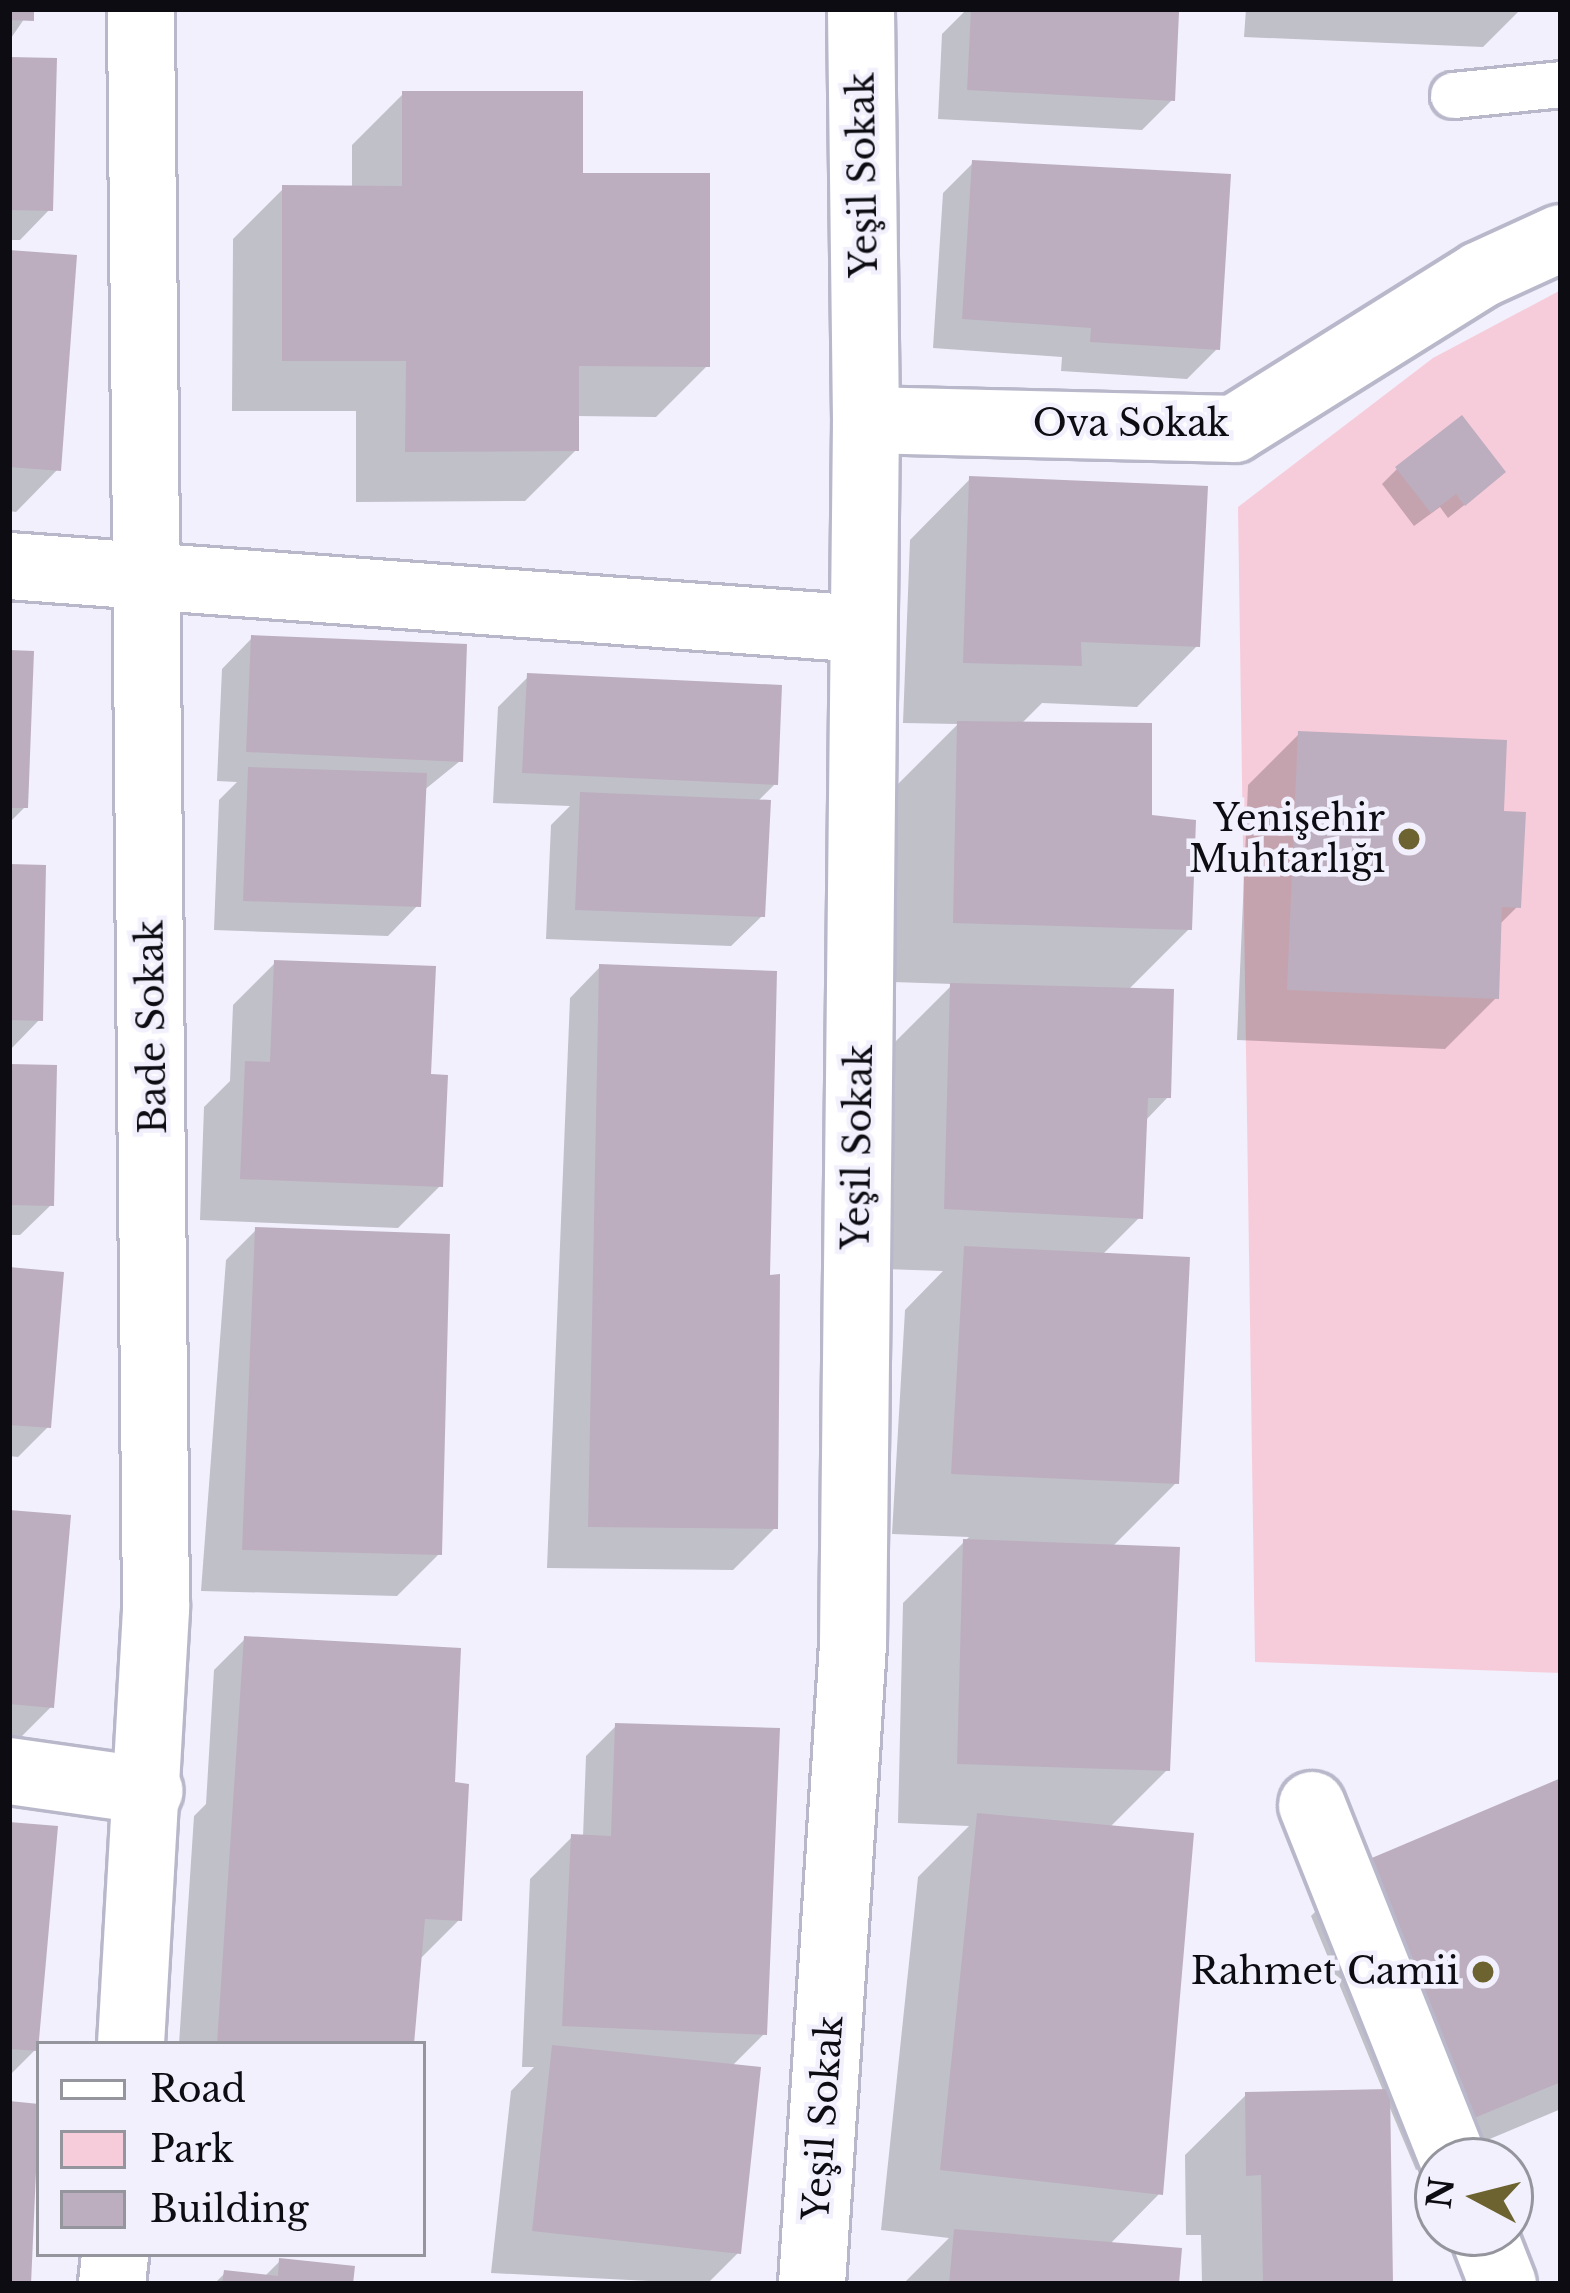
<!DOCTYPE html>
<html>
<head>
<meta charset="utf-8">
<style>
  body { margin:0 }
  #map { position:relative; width:1570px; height:2293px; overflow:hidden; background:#f1f0fc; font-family:"Libre Baskerville",serif }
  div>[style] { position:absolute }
  .green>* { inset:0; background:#f7ccda }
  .shadow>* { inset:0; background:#0003 }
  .building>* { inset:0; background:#bcaebe }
  .roads { filter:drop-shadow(3px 0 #b9b8cb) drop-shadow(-3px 0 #b9b8cb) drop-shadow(0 3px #b9b8cb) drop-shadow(0 -3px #b9b8cb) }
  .lane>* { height:45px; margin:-22.5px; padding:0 22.5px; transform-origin:22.5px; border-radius:22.5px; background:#fff }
  .street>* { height:66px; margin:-33px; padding:0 33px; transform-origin:33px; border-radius:33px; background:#fff }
  .dots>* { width:33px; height:33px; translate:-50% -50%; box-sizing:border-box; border:6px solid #f1f0fc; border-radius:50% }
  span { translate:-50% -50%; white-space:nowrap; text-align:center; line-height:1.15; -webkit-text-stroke:9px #f1f0fc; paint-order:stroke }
  .street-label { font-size:36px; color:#0c0c12 }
  .poi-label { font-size:36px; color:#0c0c12 }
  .right { translate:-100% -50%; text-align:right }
  .frame { position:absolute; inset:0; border:12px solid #0c0c12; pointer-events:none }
  .legend { position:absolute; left:36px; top:2041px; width:390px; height:216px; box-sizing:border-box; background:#f1f0fc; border:3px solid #95959e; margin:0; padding:15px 21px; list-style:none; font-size:36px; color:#0c0c12 }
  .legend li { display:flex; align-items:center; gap:24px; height:60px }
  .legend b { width:60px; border:3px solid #95959e }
  .north { position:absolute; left:1414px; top:2137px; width:120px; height:120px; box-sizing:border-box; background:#f1f0fc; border:3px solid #95959e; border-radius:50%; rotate:277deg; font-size:33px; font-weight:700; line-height:48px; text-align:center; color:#0c0c12 }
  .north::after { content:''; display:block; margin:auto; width:42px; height:54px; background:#6d6330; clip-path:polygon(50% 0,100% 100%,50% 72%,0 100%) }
</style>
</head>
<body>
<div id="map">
  <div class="green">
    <div style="clip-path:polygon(1561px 290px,1561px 1673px,1255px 1662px,1238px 507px,1433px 358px)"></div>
  </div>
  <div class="shadow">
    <div style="clip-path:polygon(9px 9px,31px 9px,9px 41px)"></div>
    <div style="clip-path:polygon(967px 9px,1176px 14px,1172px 100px,1142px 130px,938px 119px,942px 34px)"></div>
    <div style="clip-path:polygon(1246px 9px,1521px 9px,1483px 47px,1244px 37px)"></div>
    <div style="clip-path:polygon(9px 60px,50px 209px,20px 240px,9px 240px)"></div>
    <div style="clip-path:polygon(403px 94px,580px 176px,707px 366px,656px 417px,576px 416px,576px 450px,525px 501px,356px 502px,356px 411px,232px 411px,233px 239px,284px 188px,352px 188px,352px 145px)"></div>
    <div style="clip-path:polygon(973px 163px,1217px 349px,1187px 379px,1061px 371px,1062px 357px,933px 348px,943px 193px)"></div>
    <div style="clip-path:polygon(9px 253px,58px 469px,16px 512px,9px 511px)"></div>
    <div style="clip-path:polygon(1397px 469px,1487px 487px,1448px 518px,1440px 507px,1414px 526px,1382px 484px)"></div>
    <div style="clip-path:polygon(970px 479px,1197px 646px,1137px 707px,1042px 703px,1020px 725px,1149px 818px,1189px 929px,1127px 991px,1168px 1097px,1144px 1122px,1140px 1217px,1101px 1256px,1176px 1483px,1111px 1548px,1167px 1770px,1109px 1828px,1160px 2193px,1109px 2245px,1176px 2284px,903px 2284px,949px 2238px,881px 2230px,918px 1877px,969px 1826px,898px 1823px,903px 1603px,969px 1537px,892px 1534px,905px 1310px,943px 1271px,884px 1269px,890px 1047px,953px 984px,893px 982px,897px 785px,958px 724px,903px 723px,910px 540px)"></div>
    <div style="clip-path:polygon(252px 638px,460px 761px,423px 791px,418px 905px,388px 936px,214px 930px,219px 800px,237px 782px,217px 781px,222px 669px)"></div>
    <div style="clip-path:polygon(9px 653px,25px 807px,9px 823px)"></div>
    <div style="clip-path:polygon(528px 677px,775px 784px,757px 802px,762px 916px,731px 946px,546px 939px,551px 825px,570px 806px,493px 803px,498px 707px)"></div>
    <div style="clip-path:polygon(1299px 734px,1501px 814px,1518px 906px,1498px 926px,1496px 998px,1445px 1049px,1237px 1040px,1248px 785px)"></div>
    <div style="clip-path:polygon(9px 867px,40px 1019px,10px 1050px,9px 1050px)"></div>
    <div style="clip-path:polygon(275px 963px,428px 1076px,440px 1186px,398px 1228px,200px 1220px,204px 1107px,230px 1081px,233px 1005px)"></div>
    <div style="clip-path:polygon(600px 967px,767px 1278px,775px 1528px,733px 1570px,547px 1568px,570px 998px)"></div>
    <div style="clip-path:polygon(9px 1067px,51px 1205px,20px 1235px,9px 1235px)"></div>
    <div style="clip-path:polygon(256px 1230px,439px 1554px,397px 1596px,201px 1591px,226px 1260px)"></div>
    <div style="clip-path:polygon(9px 1270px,48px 1427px,18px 1457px,9px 1456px)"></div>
    <div style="clip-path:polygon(9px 1513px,51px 1707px,21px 1737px,9px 1736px)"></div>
    <div style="clip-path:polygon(245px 1639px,459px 1920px,419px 1960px,411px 2044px,179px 2044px,194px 1816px,206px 1804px,214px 1670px)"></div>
    <div style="clip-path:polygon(616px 1726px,764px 2034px,731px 2067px,738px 2253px,707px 2284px,491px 2273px,511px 2091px,534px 2067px,522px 2067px,530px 1879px,572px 1837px,583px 1837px,586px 1756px)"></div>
    <div style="clip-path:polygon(1561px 1781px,1561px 2109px,1416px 2170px,1387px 2101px,1390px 2284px,1202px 2284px,1201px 2235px,1186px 2235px,1185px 2155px,1246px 2095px,1384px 2093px,1311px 1916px,1362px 1865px)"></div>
    <div style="clip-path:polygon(9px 1825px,35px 2050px,9px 2076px)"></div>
    <div style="clip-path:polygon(9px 2104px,39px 2107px,29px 2284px,9px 2284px)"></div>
    <div style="clip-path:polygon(280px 2261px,350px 2284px,214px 2284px,225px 2273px,264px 2277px)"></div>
  </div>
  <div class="building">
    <div style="clip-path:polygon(9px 9px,34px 9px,34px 21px,9px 20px)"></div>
    <div style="clip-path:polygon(971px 9px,1179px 12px,1175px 101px,967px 90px)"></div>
    <div style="clip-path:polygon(9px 57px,57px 58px,53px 211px,9px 210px)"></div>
    <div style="clip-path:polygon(402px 91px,583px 91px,583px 173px,710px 173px,710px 367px,579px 366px,579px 451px,405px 452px,406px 361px,282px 361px,282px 185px,402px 186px)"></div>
    <div style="clip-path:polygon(972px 160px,1231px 174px,1220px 350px,1090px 342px,1091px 328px,962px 319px)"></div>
    <div style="clip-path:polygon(9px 250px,77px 255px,61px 471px,9px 467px)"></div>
    <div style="clip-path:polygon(1462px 415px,1506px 472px,1465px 506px,1456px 494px,1431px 513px,1395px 467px)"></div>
    <div style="clip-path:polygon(969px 476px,1208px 486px,1200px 647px,1081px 642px,1082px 666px,963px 663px)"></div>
    <div style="clip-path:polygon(251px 635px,467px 644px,463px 762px,246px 752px)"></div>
    <div style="clip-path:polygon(9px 650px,34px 651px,28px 808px,9px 808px)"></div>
    <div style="clip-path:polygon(527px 673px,782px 685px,778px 785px,522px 773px)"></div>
    <div style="clip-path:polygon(957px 721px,1152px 723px,1152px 815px,1196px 820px,1192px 930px,953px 923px)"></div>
    <div style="clip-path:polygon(1298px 731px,1507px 740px,1504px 811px,1526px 812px,1521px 908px,1502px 907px,1499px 999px,1287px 990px)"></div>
    <div style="clip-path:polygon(248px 767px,427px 773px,421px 907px,243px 901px)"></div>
    <div style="clip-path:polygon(580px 792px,771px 800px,765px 917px,575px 910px)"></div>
    <div style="clip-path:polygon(9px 864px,46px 865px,43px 1021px,9px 1020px)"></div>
    <div style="clip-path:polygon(274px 960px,436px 966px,431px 1074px,448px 1075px,443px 1187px,240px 1179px,245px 1061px,270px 1062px)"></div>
    <div style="clip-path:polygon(599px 964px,777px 971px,770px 1275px,780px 1274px,778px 1529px,588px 1527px)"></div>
    <div style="clip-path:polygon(950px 983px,1174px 989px,1171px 1098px,1148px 1098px,1143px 1219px,944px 1209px)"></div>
    <div style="clip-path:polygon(9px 1064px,57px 1065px,54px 1206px,9px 1205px)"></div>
    <div style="clip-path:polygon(255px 1227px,450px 1234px,442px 1555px,242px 1550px)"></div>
    <div style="clip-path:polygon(964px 1246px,1190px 1257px,1179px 1484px,951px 1474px)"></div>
    <div style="clip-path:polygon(9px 1267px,64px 1272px,51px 1428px,9px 1425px)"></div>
    <div style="clip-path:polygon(9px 1510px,71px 1515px,54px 1708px,9px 1704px)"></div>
    <div style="clip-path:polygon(963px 1539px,1180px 1547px,1170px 1771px,957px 1764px)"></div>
    <div style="clip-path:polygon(244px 1636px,461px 1648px,455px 1782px,469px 1784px,462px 1921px,425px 1919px,414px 2044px,217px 2044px)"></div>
    <div style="clip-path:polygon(615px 1723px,780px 1728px,767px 2035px,562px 2026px,571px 1834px,611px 1836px)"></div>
    <div style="clip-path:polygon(1561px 1778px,1561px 2082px,1467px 2121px,1360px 1863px)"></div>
    <div style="clip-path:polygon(977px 1813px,1194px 1833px,1163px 2195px,940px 2170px)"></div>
    <div style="clip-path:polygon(9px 1822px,58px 1826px,38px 2051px,9px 2049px)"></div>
    <div style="clip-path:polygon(552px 2045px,761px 2067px,741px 2254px,532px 2231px)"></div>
    <div style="clip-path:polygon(1390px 2089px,1393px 2284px,1263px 2284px,1261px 2175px,1246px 2176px,1245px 2092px)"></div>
    <div style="clip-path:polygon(9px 2101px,39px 2104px,31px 2284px,9px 2284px)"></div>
    <div style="clip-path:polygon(954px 2229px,1182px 2248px,1179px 2284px,949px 2284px)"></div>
    <div style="clip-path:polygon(279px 2258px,355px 2266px,353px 2284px,222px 2284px,224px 2270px,278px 2276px)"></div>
  </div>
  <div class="roads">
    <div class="lane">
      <div style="left:1453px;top:95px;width:109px;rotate:-5.8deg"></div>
    </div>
    <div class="street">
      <div style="left:866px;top:420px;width:368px;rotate:1.4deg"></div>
      <div style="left:1234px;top:429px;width:290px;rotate:-32deg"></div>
      <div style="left:1480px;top:275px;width:89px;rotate:-24.6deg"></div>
      <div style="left:9px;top:566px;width:855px;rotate:4.22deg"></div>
      <div style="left:9px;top:1771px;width:142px;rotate:8.1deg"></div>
      <div style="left:1312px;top:1805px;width:383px;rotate:68.3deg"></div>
      <div style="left:131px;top:2044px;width:437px;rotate:-86.7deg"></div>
      <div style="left:156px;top:1608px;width:1599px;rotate:-90.54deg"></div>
      <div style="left:1483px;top:2233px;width:55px;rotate:68.6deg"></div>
      <div style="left:112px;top:2284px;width:30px;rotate:-84deg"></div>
      <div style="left:812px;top:2284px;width:641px;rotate:-86.33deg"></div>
      <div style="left:853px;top:1644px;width:1224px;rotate:-89.39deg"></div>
      <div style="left:866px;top:420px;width:411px;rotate:-90.7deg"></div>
    </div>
  </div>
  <div class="dots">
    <div style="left:1409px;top:839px;background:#6d6330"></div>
    <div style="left:1483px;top:1972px;background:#6d6330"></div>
  </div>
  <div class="street-label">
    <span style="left:863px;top:175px;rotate:-91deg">Yeşil Sokak</span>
    <span style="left:1131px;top:424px">Ova Sokak</span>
    <span style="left:152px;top:1027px;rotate:-91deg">Bade Sokak</span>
    <span style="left:858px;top:1147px;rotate:-89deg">Yeşil Sokak</span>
    <span style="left:823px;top:2118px;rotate:-86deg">Yeşil Sokak</span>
  </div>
  <div class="poi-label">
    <span class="right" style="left:1385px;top:839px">Yenişehir<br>Muhtarlığı</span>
    <span class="right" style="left:1459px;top:1972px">Rahmet Camii</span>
  </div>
  <div class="frame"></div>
  <ul class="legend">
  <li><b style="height:15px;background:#fff"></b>Road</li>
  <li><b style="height:33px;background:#f7ccda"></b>Park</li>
  <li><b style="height:33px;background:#bcaebe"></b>Building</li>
  </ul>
  <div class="north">N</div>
</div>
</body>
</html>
